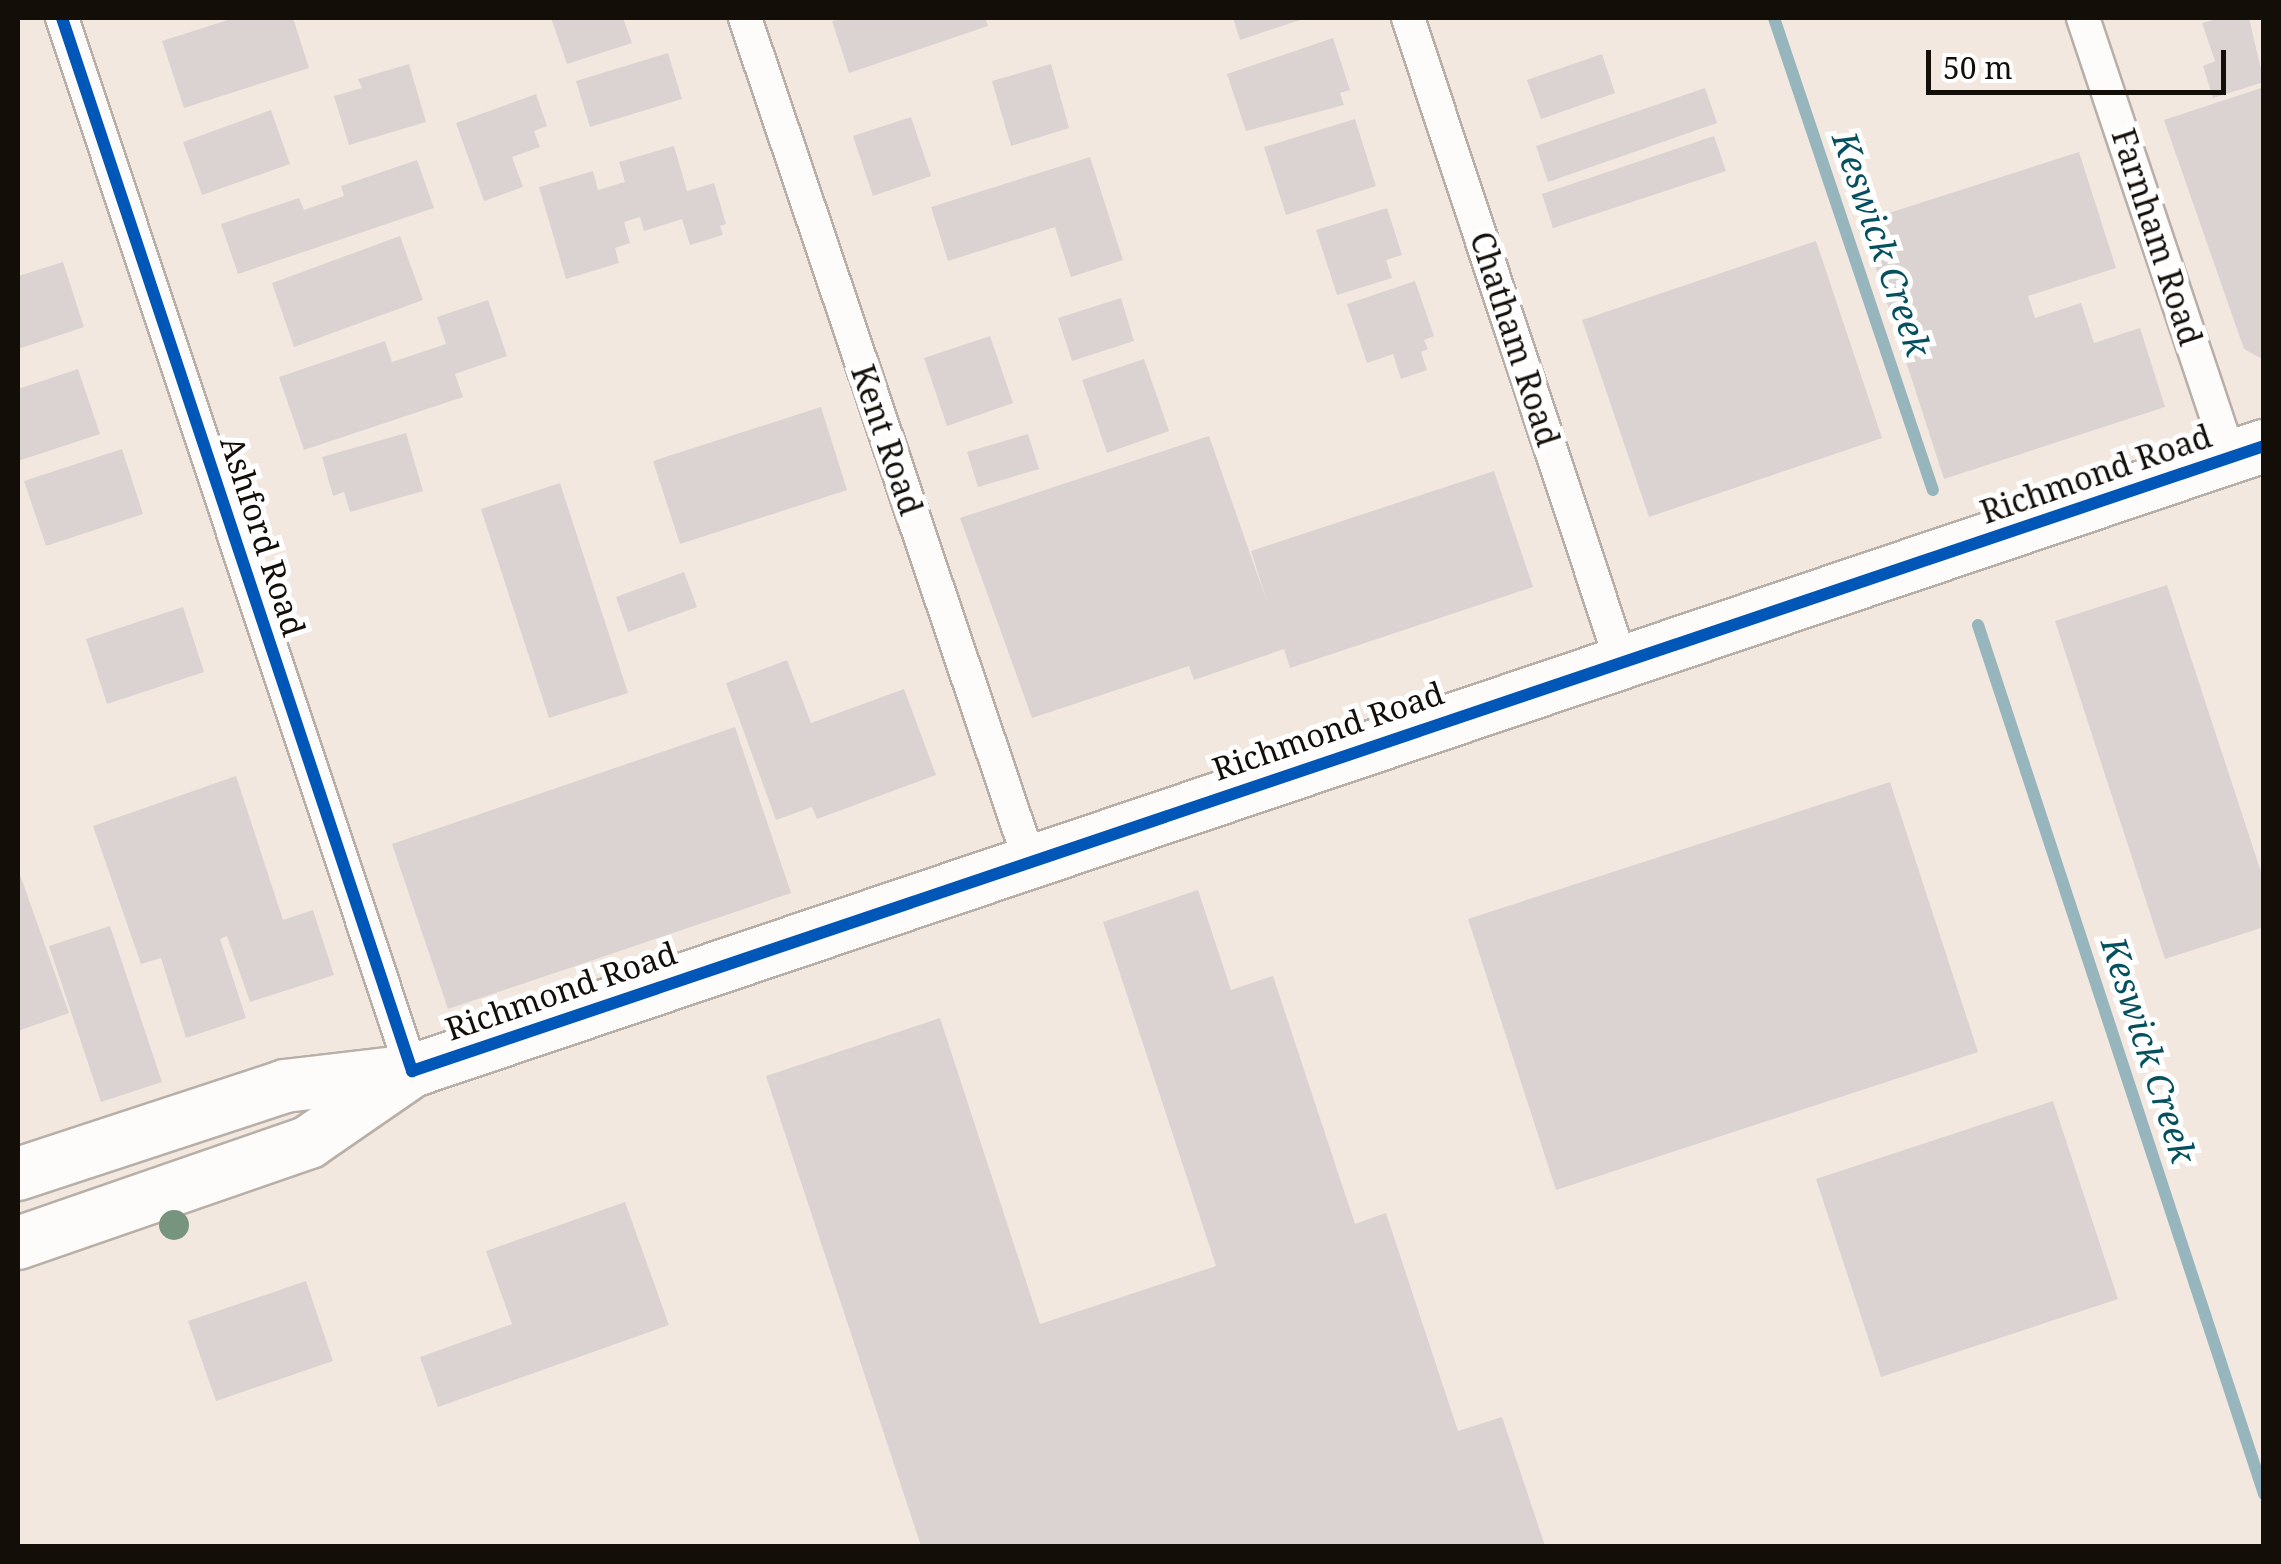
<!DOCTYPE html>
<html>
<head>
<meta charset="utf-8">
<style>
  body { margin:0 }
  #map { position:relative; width:2281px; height:1564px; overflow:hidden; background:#f3e8e0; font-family:"Noto Serif",serif }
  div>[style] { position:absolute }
  .stream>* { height:12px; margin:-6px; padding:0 6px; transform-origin:6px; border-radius:6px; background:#96b5bc }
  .building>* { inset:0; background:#dad3d2 }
  .roads { filter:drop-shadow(2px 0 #b8afa8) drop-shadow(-2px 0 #b8afa8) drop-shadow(0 2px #b8afa8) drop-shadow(0 -2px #b8afa8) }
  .street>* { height:32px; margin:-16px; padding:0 16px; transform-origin:16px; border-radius:16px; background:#fdfcfa }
  .primary>* { height:52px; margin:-26px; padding:0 26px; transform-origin:26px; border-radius:26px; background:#fdfcfa }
  .cycleway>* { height:12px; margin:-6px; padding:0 6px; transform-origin:6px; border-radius:6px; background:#0057b8 }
  .trees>* { width:30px; height:30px; margin:-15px; border-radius:50%; background:#76947e }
  span { translate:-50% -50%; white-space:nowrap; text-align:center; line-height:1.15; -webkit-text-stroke:10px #fff; paint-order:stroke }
  .street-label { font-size:32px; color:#140e09 }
  .water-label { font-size:35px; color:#05505f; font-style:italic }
  .frame { position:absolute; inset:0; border:20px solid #140e09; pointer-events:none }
  .scale { position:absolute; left:1926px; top:50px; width:300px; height:45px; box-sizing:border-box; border:5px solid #140e09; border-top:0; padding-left:12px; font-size:30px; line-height:35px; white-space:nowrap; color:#140e09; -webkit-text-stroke:8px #fff; paint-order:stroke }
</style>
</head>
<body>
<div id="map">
  <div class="stream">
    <div style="left:1774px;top:18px;width:498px;rotate:71.4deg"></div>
    <div style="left:1978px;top:625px;width:915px;rotate:71.78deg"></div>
  </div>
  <div class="building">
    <div style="clip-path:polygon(234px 18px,293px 18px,309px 68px,184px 108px,162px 41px)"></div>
    <div style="clip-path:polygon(551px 18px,623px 18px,632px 43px,567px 64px)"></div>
    <div style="clip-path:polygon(843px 18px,985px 18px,988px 26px,849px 73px,832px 21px)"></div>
    <div style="clip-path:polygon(1233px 18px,1306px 18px,1240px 40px)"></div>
    <div style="clip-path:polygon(2220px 18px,2249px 18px,2264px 82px,2213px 98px,2203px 66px,2215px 61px,2202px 23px)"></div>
    <div style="clip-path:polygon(1333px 38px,1350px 90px,1340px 93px,1344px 105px,1246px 131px,1227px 74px)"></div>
    <div style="clip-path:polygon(668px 53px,682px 99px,590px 127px,576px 81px)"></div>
    <div style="clip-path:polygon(1602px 54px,1615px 93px,1541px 119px,1527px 80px)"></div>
    <div style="clip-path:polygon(409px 64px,426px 122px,349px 145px,334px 96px,362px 88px,358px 79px)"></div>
    <div style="clip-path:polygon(1051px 64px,1069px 128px,1011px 146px,992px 81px)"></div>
    <div style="clip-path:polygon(2264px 87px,2264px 360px,2244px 349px,2164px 120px)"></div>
    <div style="clip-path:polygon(1705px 88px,1717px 123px,1548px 182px,1536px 146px)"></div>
    <div style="clip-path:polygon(536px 94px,547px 126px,534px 131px,540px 147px,512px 157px,523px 187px,484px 201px,456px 123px)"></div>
    <div style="clip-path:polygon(271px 110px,290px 164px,202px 195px,183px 142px)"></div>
    <div style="clip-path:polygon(911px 117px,931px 176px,873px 196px,853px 136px)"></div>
    <div style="clip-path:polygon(1355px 119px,1376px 186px,1286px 215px,1264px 147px)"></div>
    <div style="clip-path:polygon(1714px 136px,1726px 171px,1553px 228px,1542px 194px)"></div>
    <div style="clip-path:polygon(674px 146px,687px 191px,714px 183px,726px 224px,720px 226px,723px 235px,690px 245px,682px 219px,644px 231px,640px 217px,624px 222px,630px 243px,615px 248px,619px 263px,566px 279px,539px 187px,593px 171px,598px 190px,625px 182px,619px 162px)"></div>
    <div style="clip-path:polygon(2079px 152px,2116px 268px,2028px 296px,2035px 318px,2081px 303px,2094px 343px,2140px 328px,2165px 407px,1944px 479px,1861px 222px)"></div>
    <div style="clip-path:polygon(1090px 157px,1123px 260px,1071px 277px,1055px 227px,948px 261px,931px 207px)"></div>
    <div style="clip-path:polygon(417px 160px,434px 208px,238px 274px,221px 224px,299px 198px,304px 210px,344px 196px,341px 186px)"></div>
    <div style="clip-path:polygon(1387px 208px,1402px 255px,1386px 260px,1392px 278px,1337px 295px,1316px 230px)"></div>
    <div style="clip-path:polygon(400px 236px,423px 300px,294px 347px,272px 283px)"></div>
    <div style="clip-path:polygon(1816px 241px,1882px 438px,1649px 517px,1582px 320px)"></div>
    <div style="clip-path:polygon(63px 262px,84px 327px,18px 349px,18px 276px)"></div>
    <div style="clip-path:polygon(1415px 281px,1434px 336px,1424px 340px,1428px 349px,1421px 352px,1427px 370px,1401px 379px,1393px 354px,1367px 363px,1347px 304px)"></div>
    <div style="clip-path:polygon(1121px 298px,1134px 341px,1072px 361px,1058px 318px)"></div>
    <div style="clip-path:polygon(488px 300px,507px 356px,455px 374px,463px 397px,304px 450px,279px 377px,385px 341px,392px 362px,446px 344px,437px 317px)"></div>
    <div style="clip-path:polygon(990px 336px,1013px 403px,947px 426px,924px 358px)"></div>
    <div style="clip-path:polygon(1144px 359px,1169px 431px,1107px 453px,1082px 380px)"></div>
    <div style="clip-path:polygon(78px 369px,100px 434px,18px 461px,18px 389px)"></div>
    <div style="clip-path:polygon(821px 407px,847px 490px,680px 544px,653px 461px)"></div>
    <div style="clip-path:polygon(406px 433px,423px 491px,350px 512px,344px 492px,333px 496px,322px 457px)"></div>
    <div style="clip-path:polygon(1028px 434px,1039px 469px,978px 487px,967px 452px)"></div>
    <div style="clip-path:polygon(1209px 436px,1267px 602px,1251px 551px,1494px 471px,1533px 587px,1290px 668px,1284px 649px,1194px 680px,1189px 666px,1032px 718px,960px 518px)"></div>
    <div style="clip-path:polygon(122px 449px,143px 514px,46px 546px,24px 481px)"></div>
    <div style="clip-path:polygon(560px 483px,628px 693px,549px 718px,481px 509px)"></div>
    <div style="clip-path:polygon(684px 572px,697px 607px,628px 632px,616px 597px)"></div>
    <div style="clip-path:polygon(2167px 585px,2264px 881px,2264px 927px,2165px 959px,2055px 621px)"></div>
    <div style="clip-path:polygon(183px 607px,204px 672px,107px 704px,86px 639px)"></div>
    <div style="clip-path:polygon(787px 660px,811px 723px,904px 689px,936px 775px,817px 819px,812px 807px,776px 820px,726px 683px)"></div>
    <div style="clip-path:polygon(735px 727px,791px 893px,448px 1009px,392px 844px)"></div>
    <div style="clip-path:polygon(236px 776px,283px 920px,313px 910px,334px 975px,250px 1002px,227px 936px,220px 939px,246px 1018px,186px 1038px,161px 958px,141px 964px,93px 826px)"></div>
    <div style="clip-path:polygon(1890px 782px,1978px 1052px,1556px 1190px,1468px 919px)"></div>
    <div style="clip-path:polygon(18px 869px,69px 1013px,18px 1031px)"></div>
    <div style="clip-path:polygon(1198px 890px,1231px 990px,1273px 976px,1355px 1224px,1386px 1213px,1458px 1431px,1502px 1417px,1545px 1546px,921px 1546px,766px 1076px,940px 1018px,1040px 1324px,1216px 1266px,1103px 922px)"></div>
    <div style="clip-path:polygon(110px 926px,162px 1082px,101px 1102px,49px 946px)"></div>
    <div style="clip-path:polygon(2053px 1101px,2118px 1299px,1881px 1377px,1816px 1179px)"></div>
    <div style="clip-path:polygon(625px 1202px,669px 1325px,438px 1407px,420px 1357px,512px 1324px,486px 1251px)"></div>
    <div style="clip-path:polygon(306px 1281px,333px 1361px,216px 1401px,188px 1321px)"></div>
  </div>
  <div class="roads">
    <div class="street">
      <div style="left:62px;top:18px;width:1110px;rotate:71.61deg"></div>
      <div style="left:745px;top:18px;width:891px;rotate:71.34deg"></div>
      <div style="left:1408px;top:18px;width:677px;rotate:71.67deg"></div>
      <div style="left:2083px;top:18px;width:463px;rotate:71.5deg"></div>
    </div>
    <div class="primary">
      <div style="left:18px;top:1174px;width:281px;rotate:-18.2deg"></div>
      <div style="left:285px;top:1086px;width:128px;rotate:-6.7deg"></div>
      <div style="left:412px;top:1071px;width:1955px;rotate:-18.65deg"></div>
      <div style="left:18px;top:1243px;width:308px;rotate:-19.1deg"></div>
      <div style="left:309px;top:1142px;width:118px;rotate:-34.6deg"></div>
    </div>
  </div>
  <div class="cycleway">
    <div style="left:62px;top:18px;width:1110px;rotate:71.61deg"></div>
    <div style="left:412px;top:1071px;width:1955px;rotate:-18.65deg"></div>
  </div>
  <div class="trees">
    <div style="left:174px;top:1225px"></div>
  </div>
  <div class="street-label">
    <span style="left:2157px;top:237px;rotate:72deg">Farnham Road</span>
    <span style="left:1515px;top:339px;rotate:72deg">Chatham Road</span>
    <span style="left:887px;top:440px;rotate:71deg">Kent Road</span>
    <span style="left:2096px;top:474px;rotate:-19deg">Richmond Road</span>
    <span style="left:263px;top:536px;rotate:72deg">Ashford Road</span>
    <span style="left:1328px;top:731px;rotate:-19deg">Richmond Road</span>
    <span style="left:561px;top:991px;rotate:-19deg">Richmond Road</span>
  </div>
  <div class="water-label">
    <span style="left:1882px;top:244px;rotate:71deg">Keswick Creek</span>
    <span style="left:2149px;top:1050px;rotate:72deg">Keswick Creek</span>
  </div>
  <div class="frame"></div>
  <div class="scale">50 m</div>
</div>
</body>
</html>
